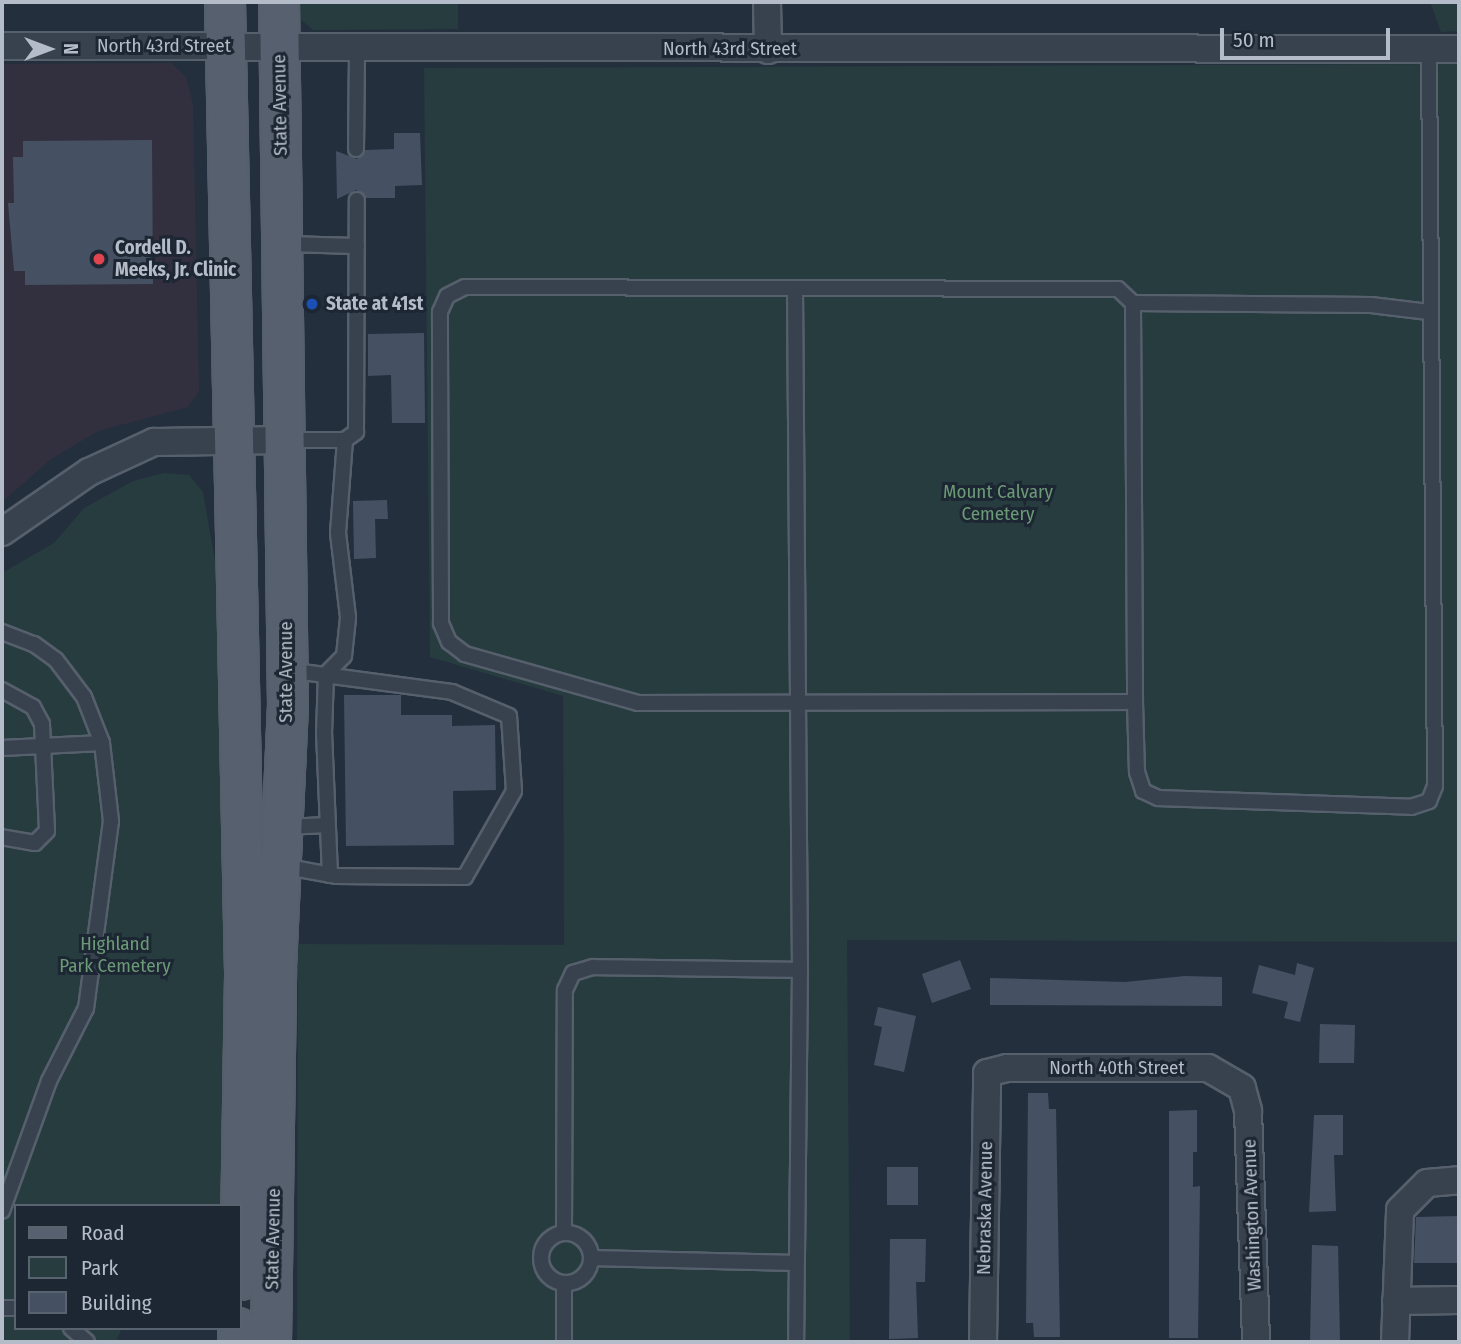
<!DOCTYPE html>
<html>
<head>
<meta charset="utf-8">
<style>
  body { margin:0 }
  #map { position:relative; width:1461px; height:1344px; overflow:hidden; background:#242f3e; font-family:"Fira Sans Condensed",sans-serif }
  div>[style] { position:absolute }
  .medical>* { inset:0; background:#32303f }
  .green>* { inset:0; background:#263c3f }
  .building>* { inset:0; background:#455162 }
  .roads { filter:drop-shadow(2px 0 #565f6c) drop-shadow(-2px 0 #565f6c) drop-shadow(0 2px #565f6c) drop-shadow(0 -2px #565f6c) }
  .service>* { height:14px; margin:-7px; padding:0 7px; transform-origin:7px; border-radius:7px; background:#38414e }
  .service>.ring { margin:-7px; padding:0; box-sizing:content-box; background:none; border:14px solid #38414e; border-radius:50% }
  .minor>* { height:26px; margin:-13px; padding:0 13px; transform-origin:13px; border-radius:13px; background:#38414e }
  .primary>* { height:38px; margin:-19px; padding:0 19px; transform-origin:19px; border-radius:19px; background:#56606e }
  .dots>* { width:19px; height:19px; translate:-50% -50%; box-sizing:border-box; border:4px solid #1d2633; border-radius:50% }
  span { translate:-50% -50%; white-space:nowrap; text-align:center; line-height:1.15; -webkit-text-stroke:6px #1d2633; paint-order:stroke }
  .street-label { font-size:19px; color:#b4bcc9 }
  .poi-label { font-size:19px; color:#b4bcc9; font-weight:700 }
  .left { translate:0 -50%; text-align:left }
  .park-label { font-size:19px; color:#6b9a76 }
  .frame { position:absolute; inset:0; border:4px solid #b4bcc9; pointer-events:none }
  .legend { position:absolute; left:14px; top:1204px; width:228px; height:126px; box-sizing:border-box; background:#1d2633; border:2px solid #59626f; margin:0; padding:9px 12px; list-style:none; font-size:21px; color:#b4bcc9 }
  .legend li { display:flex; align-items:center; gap:14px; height:35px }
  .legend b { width:35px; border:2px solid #59626f }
  .north { position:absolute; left:14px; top:14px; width:70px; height:70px; -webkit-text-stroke:5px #1d2633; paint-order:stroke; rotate:90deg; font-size:19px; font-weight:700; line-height:28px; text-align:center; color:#b4bcc9 }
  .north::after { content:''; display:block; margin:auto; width:24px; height:32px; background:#b4bcc9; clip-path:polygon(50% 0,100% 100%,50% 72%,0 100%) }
  .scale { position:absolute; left:1220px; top:28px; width:170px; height:32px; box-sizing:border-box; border:4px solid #b4bcc9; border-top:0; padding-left:9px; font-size:21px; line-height:24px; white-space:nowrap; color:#b4bcc9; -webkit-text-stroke:5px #1d2633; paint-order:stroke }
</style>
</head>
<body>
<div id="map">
  <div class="medical">
    <div style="clip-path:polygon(171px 63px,186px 77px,193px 105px,199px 391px,188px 407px,98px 431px,51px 459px,2px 502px,2px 64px)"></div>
  </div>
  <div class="green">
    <div style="clip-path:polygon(299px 2px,458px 2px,458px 29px,313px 30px,299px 18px)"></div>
    <div style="clip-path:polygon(1430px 2px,1459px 2px,1459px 31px,1441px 32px)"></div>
    <div style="clip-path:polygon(1459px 64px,1459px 942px,847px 940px,850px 1342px,297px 1342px,298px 944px,564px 945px,563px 696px,430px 657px,424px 68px)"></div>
    <div style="clip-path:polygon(164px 473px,189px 475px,203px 492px,222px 601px,225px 1206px,16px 1206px,16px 1328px,122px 1328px,116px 1342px,2px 1342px,2px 573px,54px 543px,84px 508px,133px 481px)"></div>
  </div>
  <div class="building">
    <div style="clip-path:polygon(394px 133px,420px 133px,422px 185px,395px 186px,395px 198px,366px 198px,356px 190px,337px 199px,336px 151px,357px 159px,365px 150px,394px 149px)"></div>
    <div style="clip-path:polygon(152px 140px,153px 284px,25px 285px,25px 271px,14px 271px,8px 203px,14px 203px,13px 157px,23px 157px,23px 141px)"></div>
    <div style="clip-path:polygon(424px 333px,425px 423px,392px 423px,391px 375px,368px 376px,368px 334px)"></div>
    <div style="clip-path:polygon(387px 500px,388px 519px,375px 519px,376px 558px,354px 559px,353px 501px)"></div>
    <div style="clip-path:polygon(344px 695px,401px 695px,401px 715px,452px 715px,452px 726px,495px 725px,496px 790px,453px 791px,454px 845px,346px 846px)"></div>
    <div style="clip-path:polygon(960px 960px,971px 989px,932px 1003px,922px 974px)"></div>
    <div style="clip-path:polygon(1297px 963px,1314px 968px,1300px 1022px,1284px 1018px,1288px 1002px,1252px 993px,1259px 965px,1295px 975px)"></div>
    <div style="clip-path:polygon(1185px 976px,1222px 977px,1222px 1006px,990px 1005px,990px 978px,1125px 982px)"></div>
    <div style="clip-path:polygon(878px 1007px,916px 1016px,904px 1072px,874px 1065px,882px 1027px,874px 1025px)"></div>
    <div style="clip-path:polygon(1320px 1024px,1355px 1025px,1354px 1063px,1319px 1063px)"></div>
    <div style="clip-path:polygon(1028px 1093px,1048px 1093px,1049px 1109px,1056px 1109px,1060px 1337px,1034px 1337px,1033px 1323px,1026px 1323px)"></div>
    <div style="clip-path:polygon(1197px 1110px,1197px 1152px,1193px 1152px,1193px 1187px,1200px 1186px,1198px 1338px,1169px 1338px,1169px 1111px)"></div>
    <div style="clip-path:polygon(1314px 1115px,1343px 1115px,1343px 1155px,1334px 1155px,1336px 1211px,1309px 1212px)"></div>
    <div style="clip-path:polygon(887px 1167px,918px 1167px,918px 1205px,887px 1205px)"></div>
    <div style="clip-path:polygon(1459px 1216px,1459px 1263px,1414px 1263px,1416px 1217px)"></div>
    <div style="clip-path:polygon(890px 1239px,926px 1239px,925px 1282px,916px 1282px,918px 1338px,889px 1339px)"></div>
    <div style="clip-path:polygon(1312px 1245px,1338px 1246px,1340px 1342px,1310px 1342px)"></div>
  </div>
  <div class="roads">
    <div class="service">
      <div style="left:356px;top:149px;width:102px;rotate:-89.4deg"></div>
      <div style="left:285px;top:244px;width:72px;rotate:1.6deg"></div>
      <div style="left:795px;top:288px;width:682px;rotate:89.58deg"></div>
      <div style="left:800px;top:970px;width:372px;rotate:90.6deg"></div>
      <div style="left:1133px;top:303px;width:238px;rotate:0.5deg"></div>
      <div style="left:1371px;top:305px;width:58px;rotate:6.9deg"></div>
      <div style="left:285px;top:440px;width:60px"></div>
      <div style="left:345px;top:440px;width:14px;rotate:-36deg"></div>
      <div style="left:356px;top:432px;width:232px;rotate:-89.8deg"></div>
      <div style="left:2px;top:632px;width:34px;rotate:21deg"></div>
      <div style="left:34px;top:644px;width:27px;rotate:36deg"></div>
      <div style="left:56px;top:660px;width:46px;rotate:52.9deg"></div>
      <div style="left:84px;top:697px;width:49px;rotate:68.6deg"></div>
      <div style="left:102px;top:743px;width:79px;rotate:83.4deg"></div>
      <div style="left:111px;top:821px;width:189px;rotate:97.6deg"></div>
      <div style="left:86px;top:1008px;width:82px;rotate:116.9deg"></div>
      <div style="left:49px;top:1081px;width:138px;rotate:109.9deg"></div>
      <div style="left:2px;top:690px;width:35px;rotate:29deg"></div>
      <div style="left:33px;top:707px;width:19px;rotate:62deg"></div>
      <div style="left:42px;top:724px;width:107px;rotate:87.3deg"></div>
      <div style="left:47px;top:831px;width:17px;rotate:135deg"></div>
      <div style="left:35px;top:843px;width:34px;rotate:-170deg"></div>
      <div style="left:1135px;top:702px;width:497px;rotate:179.9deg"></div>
      <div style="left:638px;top:703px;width:180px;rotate:-164.2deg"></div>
      <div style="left:465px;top:654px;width:20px;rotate:-143deg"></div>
      <div style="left:449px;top:642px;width:21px;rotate:-113deg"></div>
      <div style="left:441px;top:623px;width:311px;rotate:-90.2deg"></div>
      <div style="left:440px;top:312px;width:17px;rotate:-66deg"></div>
      <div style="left:447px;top:296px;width:20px;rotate:-27deg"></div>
      <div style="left:465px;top:287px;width:653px;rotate:0.18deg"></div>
      <div style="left:1118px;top:289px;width:21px;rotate:43deg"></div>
      <div style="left:1133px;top:303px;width:399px;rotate:89.7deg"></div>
      <div style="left:1135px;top:702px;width:70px;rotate:88.4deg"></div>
      <div style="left:1137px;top:772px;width:20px;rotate:72deg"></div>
      <div style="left:1143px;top:791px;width:17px;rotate:25deg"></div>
      <div style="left:1158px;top:798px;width:253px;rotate:2deg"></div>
      <div style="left:1411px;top:807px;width:19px;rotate:-18deg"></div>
      <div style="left:1429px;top:801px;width:16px;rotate:-68deg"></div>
      <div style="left:1435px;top:786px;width:736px;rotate:-90.47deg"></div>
      <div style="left:2px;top:748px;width:100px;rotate:-2.9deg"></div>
      <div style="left:284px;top:827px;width:44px;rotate:-2.6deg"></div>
      <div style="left:282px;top:866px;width:56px;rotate:10.3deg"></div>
      <div style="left:337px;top:876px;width:128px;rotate:0.4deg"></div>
      <div style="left:465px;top:877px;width:99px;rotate:-60.3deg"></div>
      <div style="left:514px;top:791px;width:75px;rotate:-93.8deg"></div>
      <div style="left:509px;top:716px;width:62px;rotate:-157.2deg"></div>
      <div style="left:452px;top:692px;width:165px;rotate:-172.4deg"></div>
      <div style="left:330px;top:875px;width:141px;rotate:-92.4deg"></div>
      <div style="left:324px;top:734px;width:60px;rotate:-88.1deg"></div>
      <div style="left:326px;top:674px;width:25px;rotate:-45deg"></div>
      <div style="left:344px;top:656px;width:39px;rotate:-84deg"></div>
      <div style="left:348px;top:617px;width:85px;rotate:-96.8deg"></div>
      <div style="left:338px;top:533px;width:93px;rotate:-85.7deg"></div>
      <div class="ring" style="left:541px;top:1233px;width:36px;height:36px"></div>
      <div style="left:564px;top:1233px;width:243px;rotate:-89.8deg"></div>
      <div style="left:565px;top:990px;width:19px;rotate:-65deg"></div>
      <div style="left:573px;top:973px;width:21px;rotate:-17deg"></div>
      <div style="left:593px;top:967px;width:207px;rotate:0.8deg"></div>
      <div style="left:591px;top:1258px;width:205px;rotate:1.4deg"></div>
      <div style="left:2px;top:1308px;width:14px"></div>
      <div style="left:71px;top:1328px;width:21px;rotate:41deg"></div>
      <div style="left:564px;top:1342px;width:58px;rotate:-90deg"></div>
    </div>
    <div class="minor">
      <div style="left:767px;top:2px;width:48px;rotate:88.8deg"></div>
      <div style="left:2px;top:46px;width:1457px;rotate:0.12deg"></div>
      <div style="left:2px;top:532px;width:106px;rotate:-34.6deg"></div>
      <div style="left:89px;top:472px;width:72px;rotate:-24.8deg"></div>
      <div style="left:154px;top:442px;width:129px;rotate:-0.9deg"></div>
      <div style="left:1396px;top:1301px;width:63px;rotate:-0.9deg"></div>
      <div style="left:983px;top:1342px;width:269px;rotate:-89.1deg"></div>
      <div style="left:987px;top:1073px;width:21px;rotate:-14deg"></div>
      <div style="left:1007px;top:1068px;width:201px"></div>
      <div style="left:1208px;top:1068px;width:39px;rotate:30deg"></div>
      <div style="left:1242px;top:1088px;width:24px;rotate:75deg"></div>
      <div style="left:1248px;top:1111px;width:231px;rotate:88deg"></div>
      <div style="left:1395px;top:1342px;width:132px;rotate:-87.8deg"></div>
      <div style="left:1400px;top:1210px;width:38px;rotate:-45deg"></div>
      <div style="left:1427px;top:1183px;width:32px;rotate:-5deg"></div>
    </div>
    <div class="primary">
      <div style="left:225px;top:2px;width:973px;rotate:88.82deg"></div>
      <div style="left:245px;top:975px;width:305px;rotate:90.9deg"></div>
      <div style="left:238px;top:1342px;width:14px;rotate:-90deg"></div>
      <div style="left:271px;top:1342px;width:373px;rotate:-89.2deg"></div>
      <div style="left:276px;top:969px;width:263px;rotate:-87.4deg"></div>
      <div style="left:288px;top:706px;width:704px;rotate:-90.73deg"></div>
    </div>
  </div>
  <div class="dots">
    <div style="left:99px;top:259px;background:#e0444e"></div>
    <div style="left:312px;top:304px;background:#1a4fb4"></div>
  </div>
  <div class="street-label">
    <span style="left:164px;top:46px">North 43rd Street</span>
    <span style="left:730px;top:49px">North 43rd Street</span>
    <span style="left:280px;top:105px;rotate:-91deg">State Avenue</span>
    <span style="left:286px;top:672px;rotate:-90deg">State Avenue</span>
    <span style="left:1117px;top:1068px">North 40th Street</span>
    <span style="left:985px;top:1208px;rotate:-89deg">Nebraska Avenue</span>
    <span style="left:1252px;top:1215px;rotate:-92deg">Washington Avenue</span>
    <span style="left:273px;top:1239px;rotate:-89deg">State Avenue</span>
  </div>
  <div class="poi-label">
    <span class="left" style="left:115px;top:259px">Cordell D.<br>Meeks, Jr. Clinic</span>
    <span class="left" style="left:326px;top:304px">State at 41st</span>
  </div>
  <div class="park-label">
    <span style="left:998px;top:503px">Mount Calvary<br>Cemetery</span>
    <span style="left:115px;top:955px">Highland<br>Park Cemetery</span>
  </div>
  <div class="frame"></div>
  <ul class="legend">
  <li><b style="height:9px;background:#56606e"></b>Road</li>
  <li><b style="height:19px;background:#263c3f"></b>Park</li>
  <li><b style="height:19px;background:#455162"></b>Building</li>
  </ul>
  <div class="north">N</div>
  <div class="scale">50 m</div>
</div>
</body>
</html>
